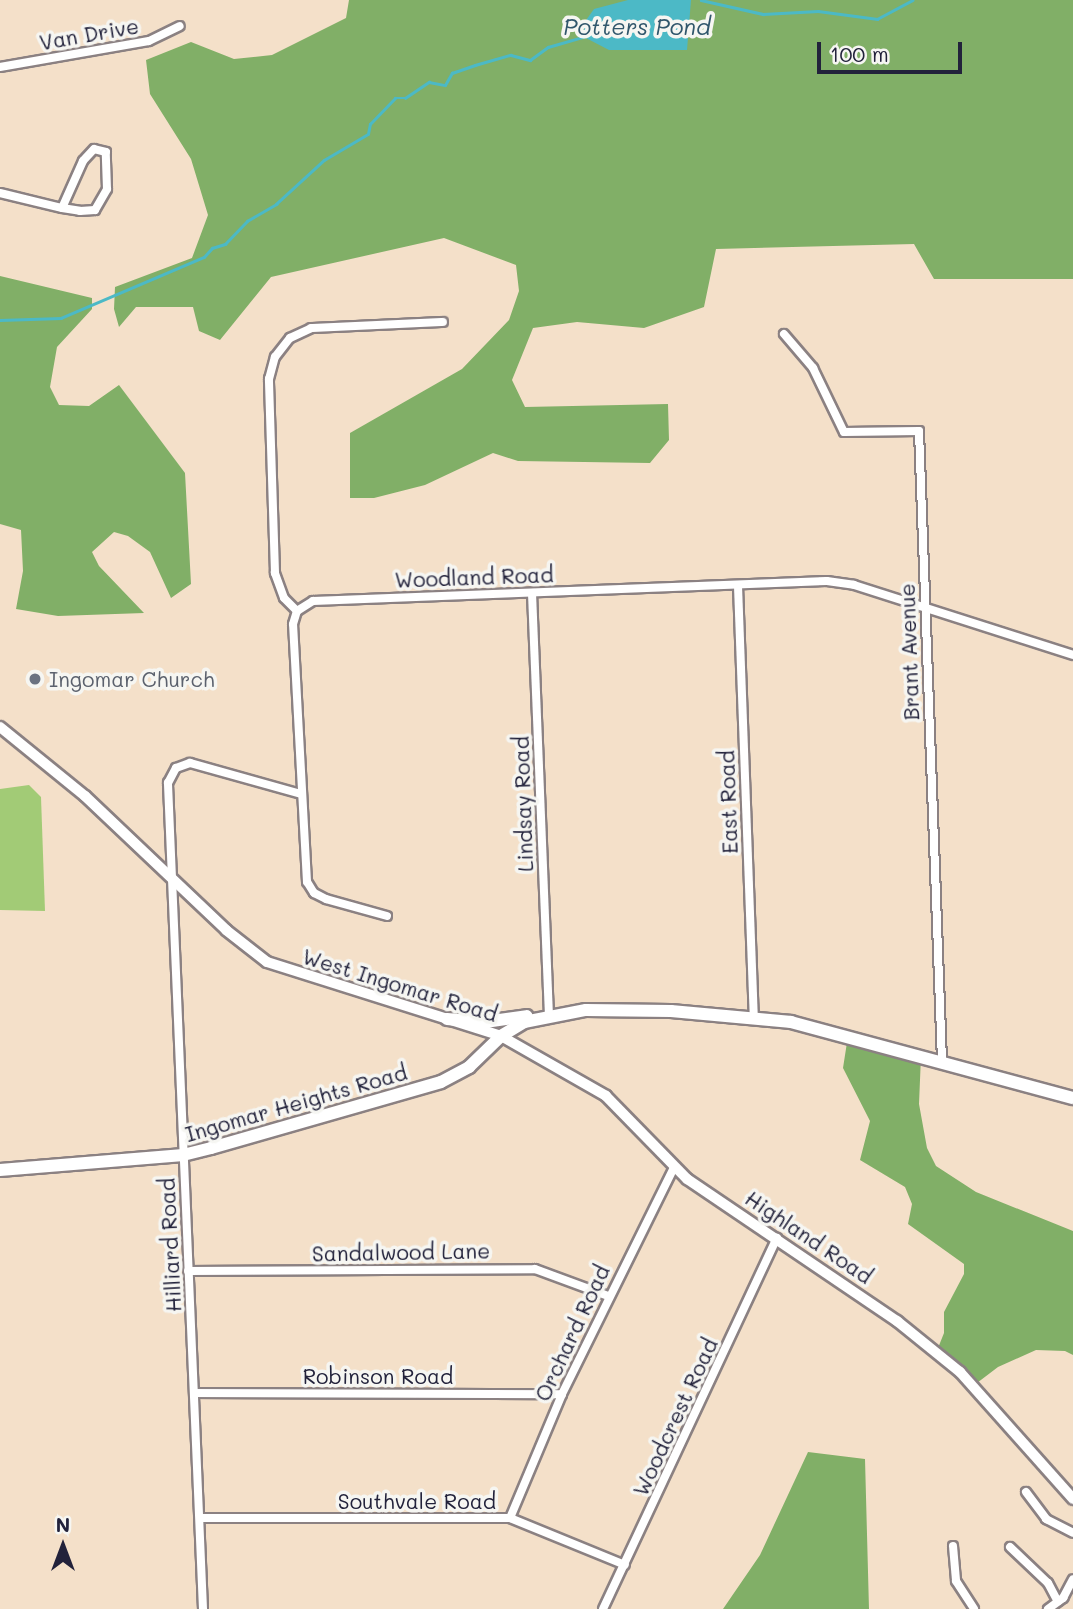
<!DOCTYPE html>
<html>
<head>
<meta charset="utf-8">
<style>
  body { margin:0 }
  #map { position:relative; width:1073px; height:1609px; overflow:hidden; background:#f4e0c9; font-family:Mali,sans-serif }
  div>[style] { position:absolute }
  .green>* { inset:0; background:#a2cb76 }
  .forest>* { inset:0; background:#81af67 }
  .water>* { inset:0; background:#4cb9c6 }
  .stream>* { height:2.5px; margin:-1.25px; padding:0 1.25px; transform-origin:1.25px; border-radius:1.25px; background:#4cb9c6 }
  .roads { filter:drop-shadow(2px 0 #8b8182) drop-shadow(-2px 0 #8b8182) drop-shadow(0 2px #8b8182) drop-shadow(0 -2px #8b8182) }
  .minor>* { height:8px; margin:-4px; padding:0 4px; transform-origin:4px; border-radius:4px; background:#fff }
  .tertiary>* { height:10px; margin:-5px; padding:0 5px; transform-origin:5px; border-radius:5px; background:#fff }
  .primary>* { height:12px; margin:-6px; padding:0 6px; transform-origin:6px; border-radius:6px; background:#fff }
  .dots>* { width:19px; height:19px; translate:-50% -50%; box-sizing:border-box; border:4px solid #f6f6f2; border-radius:50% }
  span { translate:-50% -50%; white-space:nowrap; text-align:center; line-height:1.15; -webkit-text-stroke:7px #f6f6f2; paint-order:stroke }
  .street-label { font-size:21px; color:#22223b }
  .worship-label { font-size:21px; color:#5b616d }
  .left { translate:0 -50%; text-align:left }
  .water-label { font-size:23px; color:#31576c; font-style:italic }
  .north { position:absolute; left:28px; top:1511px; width:70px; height:70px; -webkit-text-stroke:5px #f6f6f2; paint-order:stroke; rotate:0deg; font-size:19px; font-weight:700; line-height:28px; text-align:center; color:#22223b }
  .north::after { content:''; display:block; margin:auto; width:24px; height:32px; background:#22223b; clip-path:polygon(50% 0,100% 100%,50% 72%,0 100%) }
  .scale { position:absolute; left:817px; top:42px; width:145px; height:32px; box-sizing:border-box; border:4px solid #22223b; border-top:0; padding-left:9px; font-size:21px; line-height:24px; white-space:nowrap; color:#22223b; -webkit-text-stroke:5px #f6f6f2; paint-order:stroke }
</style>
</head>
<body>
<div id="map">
  <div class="green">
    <div style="clip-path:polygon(29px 785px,41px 797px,45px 911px,0 910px,0 789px)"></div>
  </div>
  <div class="forest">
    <div style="clip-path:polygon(349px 0,1073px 0,1073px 279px,934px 279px,914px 244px,716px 249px,704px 307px,644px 328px,577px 322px,533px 328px,512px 380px,525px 407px,668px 404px,669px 440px,650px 463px,518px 461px,493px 453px,425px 485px,374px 498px,350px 498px,350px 433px,462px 369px,509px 320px,519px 291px,516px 265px,444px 238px,271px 277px,220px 340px,199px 331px,193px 307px,136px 307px,119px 327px,114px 309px,115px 287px,192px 258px,208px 215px,191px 159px,150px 94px,146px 60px,191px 42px,234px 59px,272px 55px,346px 18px)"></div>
    <div style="clip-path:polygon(0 276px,92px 298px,92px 309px,57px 347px,50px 387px,59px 405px,89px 406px,119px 385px,185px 473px,191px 584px,171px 598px,150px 552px,128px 536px,114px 532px,92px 552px,99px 566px,144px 613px,58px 616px,16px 609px,23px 571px,21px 530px,0 524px)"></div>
    <div style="clip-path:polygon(848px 1036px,921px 1056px,919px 1104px,927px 1148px,936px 1166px,976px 1192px,1073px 1231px,1073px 1355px,1065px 1351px,1036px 1350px,998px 1367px,973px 1386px,936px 1353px,944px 1333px,944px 1312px,964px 1274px,964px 1264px,908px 1224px,912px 1204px,905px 1187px,860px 1160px,870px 1121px,843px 1068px)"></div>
    <div style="clip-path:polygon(808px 1452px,865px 1459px,869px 1609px,723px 1609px,760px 1555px)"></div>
  </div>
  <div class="water">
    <div style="clip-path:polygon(691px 0,687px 50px,609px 50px,584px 37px,584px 23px,594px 9px,628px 0)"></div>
  </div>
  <div class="stream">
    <div style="left:701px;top:0;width:64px;rotate:12.7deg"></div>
    <div style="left:763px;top:14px;width:55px;rotate:-3.1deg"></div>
    <div style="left:818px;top:11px;width:60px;rotate:7.7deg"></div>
    <div style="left:877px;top:19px;width:40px;rotate:-28deg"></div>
    <div style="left:0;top:320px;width:61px;rotate:-1.9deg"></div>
    <div style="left:61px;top:318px;width:155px;rotate:-23.1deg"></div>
    <div style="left:204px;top:257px;width:12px;rotate:-48deg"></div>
    <div style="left:212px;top:248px;width:14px;rotate:-17deg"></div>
    <div style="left:225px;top:244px;width:32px;rotate:-46deg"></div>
    <div style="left:247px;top:221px;width:34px;rotate:-30deg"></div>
    <div style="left:276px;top:204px;width:65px;rotate:-42.5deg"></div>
    <div style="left:324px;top:160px;width:51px;rotate:-30.6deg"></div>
    <div style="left:368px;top:134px;width:10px;rotate:-79deg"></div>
    <div style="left:370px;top:124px;width:36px;rotate:-46deg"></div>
    <div style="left:395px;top:98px;width:10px"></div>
    <div style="left:405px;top:98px;width:29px;rotate:-34deg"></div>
    <div style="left:429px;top:82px;width:16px;rotate:11deg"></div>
    <div style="left:445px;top:85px;width:14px;rotate:-60deg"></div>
    <div style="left:452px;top:73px;width:24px;rotate:-19deg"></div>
    <div style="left:475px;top:65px;width:37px;rotate:-16deg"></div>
    <div style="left:511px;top:55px;width:20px;rotate:15deg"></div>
    <div style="left:530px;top:60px;width:22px;rotate:-36deg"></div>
    <div style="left:548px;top:47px;width:37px;rotate:-16deg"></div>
  </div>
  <div class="roads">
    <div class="minor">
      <div style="left:0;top:67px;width:151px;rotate:-9.9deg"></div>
      <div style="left:149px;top:41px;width:34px;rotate:-26deg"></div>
      <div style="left:0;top:193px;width:64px;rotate:13.6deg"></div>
      <div style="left:62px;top:208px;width:18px;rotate:9deg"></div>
      <div style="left:80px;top:211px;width:15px;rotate:-4deg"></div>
      <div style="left:95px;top:210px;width:24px;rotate:-60deg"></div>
      <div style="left:107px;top:189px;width:37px;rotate:-92deg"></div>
      <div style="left:106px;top:152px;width:12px;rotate:-166deg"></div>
      <div style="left:94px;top:149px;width:16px;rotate:133deg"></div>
      <div style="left:83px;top:161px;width:51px;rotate:114.1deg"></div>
      <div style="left:784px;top:334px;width:45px;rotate:49.5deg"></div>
      <div style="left:813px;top:368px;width:71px;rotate:64.2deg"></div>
      <div style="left:844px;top:432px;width:75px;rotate:-0.8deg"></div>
      <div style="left:919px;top:431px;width:630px;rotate:87.91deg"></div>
      <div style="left:738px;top:586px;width:431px;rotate:87.9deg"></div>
      <div style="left:532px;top:593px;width:421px;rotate:87.7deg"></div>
      <div style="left:297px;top:611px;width:18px;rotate:-135deg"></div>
      <div style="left:284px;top:598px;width:27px;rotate:-110deg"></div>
      <div style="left:275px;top:573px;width:194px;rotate:-91.8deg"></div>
      <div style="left:269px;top:379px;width:23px;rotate:-75deg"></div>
      <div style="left:275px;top:357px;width:24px;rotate:-52deg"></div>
      <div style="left:290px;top:338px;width:23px;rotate:-25deg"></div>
      <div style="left:311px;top:328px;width:132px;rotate:-2.6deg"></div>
      <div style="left:387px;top:916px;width:63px;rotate:-164.4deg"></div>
      <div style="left:326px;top:899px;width:13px;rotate:-153deg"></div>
      <div style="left:314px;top:893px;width:13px;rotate:-122deg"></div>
      <div style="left:307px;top:882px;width:258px;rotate:-93.1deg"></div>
      <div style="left:293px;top:624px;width:14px;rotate:-73deg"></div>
      <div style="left:297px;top:611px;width:19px;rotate:-32deg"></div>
      <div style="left:313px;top:601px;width:514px;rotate:-2.23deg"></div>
      <div style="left:827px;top:581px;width:27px;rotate:8deg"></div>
      <div style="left:854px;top:585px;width:230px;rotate:17.7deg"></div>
      <div style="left:188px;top:1271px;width:347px;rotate:-0.3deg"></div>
      <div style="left:535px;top:1269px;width:78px;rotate:20.3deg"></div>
      <div style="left:194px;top:1393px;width:368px;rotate:0.2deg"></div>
      <div style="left:1026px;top:1492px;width:34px;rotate:53deg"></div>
      <div style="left:1046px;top:1519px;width:30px;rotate:27deg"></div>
      <div style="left:200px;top:1518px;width:310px"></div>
      <div style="left:510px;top:1518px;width:124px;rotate:22.2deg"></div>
      <div style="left:510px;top:1518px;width:134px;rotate:-67.2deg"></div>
      <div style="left:562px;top:1394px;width:253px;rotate:-63.7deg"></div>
      <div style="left:953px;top:1546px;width:35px;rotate:85deg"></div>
      <div style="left:956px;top:1581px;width:33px;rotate:57deg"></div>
      <div style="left:1010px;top:1547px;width:52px;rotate:43.5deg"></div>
      <div style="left:1048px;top:1583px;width:21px;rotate:62deg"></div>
      <div style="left:203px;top:1609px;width:827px;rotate:-92.43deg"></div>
      <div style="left:168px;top:783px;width:17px;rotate:-62deg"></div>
      <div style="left:176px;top:768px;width:15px;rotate:-20deg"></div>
      <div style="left:190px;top:763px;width:115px;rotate:15.6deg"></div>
      <div style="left:603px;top:1609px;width:410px;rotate:-64.9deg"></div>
      <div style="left:1048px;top:1609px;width:19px;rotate:-36deg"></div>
      <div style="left:1063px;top:1598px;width:21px;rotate:-62deg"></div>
    </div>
    <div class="tertiary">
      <div style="left:0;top:727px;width:109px;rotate:39.1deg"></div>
      <div style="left:85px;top:796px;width:195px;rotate:43.5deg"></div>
      <div style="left:226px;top:930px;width:52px;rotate:38deg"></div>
      <div style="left:267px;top:962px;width:245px;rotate:17.5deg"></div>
      <div style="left:501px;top:1036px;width:121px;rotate:29.7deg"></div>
      <div style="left:606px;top:1096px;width:116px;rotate:45.7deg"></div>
      <div style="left:687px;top:1179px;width:254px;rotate:34.1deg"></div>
      <div style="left:897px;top:1321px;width:81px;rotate:39deg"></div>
      <div style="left:960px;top:1372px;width:170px;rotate:48.3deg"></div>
    </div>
    <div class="primary">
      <div style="left:447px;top:1019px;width:38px;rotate:5deg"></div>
      <div style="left:485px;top:1022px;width:42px;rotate:-8.1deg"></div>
      <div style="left:0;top:1170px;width:184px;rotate:-4.7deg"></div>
      <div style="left:183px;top:1155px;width:29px;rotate:-14deg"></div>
      <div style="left:211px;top:1148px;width:239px;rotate:-16deg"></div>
      <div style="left:441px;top:1082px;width:32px;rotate:-28deg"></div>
      <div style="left:469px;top:1067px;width:45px;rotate:-44.1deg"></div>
      <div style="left:501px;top:1036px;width:27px;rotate:-31deg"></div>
      <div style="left:524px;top:1022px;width:63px;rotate:-11deg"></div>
      <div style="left:586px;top:1010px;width:85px;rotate:0.7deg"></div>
      <div style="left:671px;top:1011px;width:121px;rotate:5.2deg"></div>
      <div style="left:791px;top:1022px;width:292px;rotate:15.1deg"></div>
    </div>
  </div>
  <div class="dots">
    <div style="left:35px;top:679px;background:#6b7280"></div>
  </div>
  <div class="street-label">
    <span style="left:89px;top:34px;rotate:-10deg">Van Drive</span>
    <span style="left:474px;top:577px;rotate:-2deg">Woodland Road</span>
    <span style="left:909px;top:652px;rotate:-92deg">Brant Avenue</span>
    <span style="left:728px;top:802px;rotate:-92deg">East Road</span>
    <span style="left:523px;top:804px;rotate:-92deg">Lindsay Road</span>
    <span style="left:400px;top:985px;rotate:17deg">West Ingomar Road</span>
    <span style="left:296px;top:1103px;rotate:-16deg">Ingomar Heights Road</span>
    <span style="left:809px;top:1237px;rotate:34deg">Highland Road</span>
    <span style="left:170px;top:1245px;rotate:-93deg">Hilliard Road</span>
    <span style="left:401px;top:1252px;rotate:-1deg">Sandalwood Lane</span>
    <span style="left:572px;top:1333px;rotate:-65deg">Orchard Road</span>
    <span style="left:378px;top:1376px">Robinson Road</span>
    <span style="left:675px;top:1417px;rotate:-65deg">Woodcrest Road</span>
    <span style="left:417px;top:1501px">Southvale Road</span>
  </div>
  <div class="worship-label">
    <span class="left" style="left:49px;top:679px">Ingomar Church</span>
  </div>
  <div class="water-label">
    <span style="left:637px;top:26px">Potters Pond</span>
  </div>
  <div class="north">N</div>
  <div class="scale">100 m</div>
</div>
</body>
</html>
